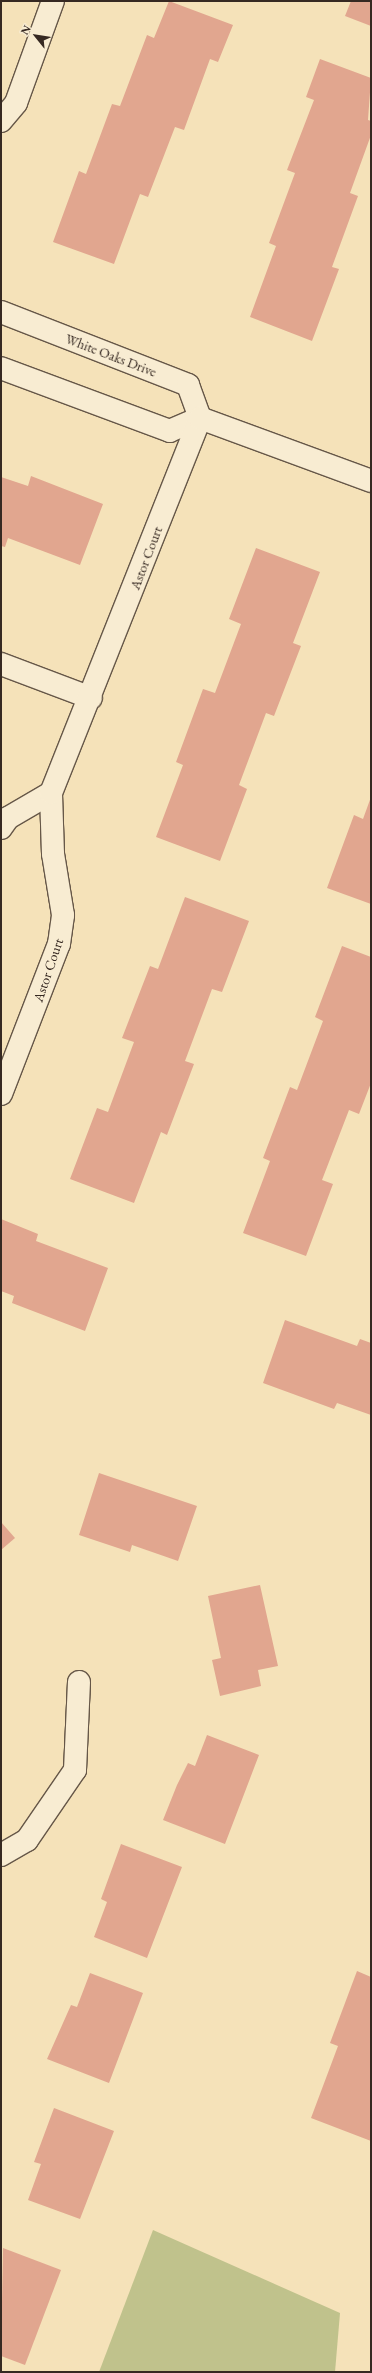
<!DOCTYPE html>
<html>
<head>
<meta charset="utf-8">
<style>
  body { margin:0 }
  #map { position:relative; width:372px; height:2373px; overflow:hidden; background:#f5e2b9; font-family:"EB Garamond",serif }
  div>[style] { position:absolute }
  .green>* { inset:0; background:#c0c28c }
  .building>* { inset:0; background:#e1a68f }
  .roads { filter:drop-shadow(1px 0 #665748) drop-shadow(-1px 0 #665748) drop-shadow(0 1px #665748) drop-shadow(0 -1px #665748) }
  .minor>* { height:22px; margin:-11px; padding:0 11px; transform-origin:11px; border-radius:11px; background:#f8ecd2 }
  span { translate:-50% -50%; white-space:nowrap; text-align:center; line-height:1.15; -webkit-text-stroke:3px #f8ecd2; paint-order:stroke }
  .street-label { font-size:14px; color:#362922 }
  .frame { position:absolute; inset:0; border:2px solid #362922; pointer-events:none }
  .north { position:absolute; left:16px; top:16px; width:40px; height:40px; -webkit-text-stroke:3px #f8ecd2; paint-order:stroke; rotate:300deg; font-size:11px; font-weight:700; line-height:16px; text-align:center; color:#362922 }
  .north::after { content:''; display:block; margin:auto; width:14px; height:18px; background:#362922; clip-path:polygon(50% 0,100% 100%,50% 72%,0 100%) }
</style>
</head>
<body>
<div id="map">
  <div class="green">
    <div style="clip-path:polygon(153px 2230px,340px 2313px,335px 2372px,99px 2372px)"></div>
  </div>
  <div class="building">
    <div style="clip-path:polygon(169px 1px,233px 25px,218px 62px,210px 59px,184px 130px,175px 127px,148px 197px,140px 194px,114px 264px,53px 242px,79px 171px,86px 174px,112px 104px,120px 106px,147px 35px,154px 38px)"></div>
    <div style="clip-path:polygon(351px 1px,371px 1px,371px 26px,345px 16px)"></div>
    <div style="clip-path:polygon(320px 59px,371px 78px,368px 120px,371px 121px,371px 135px,350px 193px,358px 196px,332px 267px,339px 269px,312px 341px,250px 317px,276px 246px,269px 243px,295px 173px,287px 170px,314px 100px,306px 97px)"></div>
    <div style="clip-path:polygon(31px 476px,103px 504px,80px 565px,8px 538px,5px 547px,1px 546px,1px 477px,28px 486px)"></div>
    <div style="clip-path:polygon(256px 548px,320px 572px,293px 643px,301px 646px,274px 716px,266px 713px,239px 785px,247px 789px,220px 861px,156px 837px,183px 765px,176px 762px,203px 689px,215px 693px,241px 624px,229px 619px)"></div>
    <div style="clip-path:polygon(371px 797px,371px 904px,327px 888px,354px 815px,363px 819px)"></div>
    <div style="clip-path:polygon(185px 897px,249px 921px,222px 992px,212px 989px,185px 1061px,194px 1064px,167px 1135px,161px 1132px,134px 1203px,70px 1179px,97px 1108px,108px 1112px,134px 1042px,122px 1038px,150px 966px,158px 969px)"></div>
    <div style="clip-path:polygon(342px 946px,371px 957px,371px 1083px,359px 1114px,349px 1110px,322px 1180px,333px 1184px,306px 1256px,243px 1233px,270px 1161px,263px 1158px,290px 1087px,297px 1090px,323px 1021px,315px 1017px)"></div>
    <div style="clip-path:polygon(1px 1219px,38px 1234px,36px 1241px,108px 1268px,85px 1331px,12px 1303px,14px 1296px,1px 1291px)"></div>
    <div style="clip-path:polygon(285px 1320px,357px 1346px,360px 1339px,371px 1343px,371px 1415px,337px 1403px,334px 1409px,263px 1383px)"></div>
    <div style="clip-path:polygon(99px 1473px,197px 1506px,178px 1561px,132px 1545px,130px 1552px,79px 1535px)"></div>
    <div style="clip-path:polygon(1px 1522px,15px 1538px,1px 1550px)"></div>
    <div style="clip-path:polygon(260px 1585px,278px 1666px,258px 1670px,261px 1686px,220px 1696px,212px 1660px,221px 1658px,208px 1596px)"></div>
    <div style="clip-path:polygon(207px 1735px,259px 1755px,225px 1844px,163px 1820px,177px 1785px,188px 1763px,195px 1766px)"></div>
    <div style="clip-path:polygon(121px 1844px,182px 1867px,147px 1958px,94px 1937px,107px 1902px,101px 1899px)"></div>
    <div style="clip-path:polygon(357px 1971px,371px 1977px,371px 2141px,311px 2118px,338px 2046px,330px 2043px)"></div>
    <div style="clip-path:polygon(90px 1973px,143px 1993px,109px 2083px,47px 2059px,71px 2005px,77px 2007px)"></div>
    <div style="clip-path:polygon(54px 2108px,114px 2131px,80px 2219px,28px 2200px,41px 2164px,34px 2162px)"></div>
    <div style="clip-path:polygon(3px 2248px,61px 2270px,25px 2365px,1px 2356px)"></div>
  </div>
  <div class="roads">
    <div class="minor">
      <div style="left:1px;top:121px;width:23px;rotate:-50deg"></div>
      <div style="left:16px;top:103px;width:109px;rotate:-70.1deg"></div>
      <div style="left:1px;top:312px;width:201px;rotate:21.3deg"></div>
      <div style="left:188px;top:385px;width:35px;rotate:70deg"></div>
      <div style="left:200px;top:418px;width:33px;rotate:157deg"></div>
      <div style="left:170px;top:431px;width:180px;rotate:-159.6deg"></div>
      <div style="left:1px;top:664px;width:96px;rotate:20.7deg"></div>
      <div style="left:1px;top:828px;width:12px;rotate:-55deg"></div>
      <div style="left:8px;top:818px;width:50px;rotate:-30.2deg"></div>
      <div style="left:1px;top:1094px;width:161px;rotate:-68.9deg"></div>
      <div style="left:59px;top:944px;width:29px;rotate:-82deg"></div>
      <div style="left:63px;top:915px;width:62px;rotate:-99.3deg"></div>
      <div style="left:53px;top:854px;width:61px;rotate:-91.9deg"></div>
      <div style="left:51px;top:793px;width:404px;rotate:-68.3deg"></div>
      <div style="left:200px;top:418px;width:182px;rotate:20.2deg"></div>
      <div style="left:1px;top:1855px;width:30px;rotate:-30deg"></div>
      <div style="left:27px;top:1840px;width:85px;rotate:-55.6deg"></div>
      <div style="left:75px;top:1770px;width:88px;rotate:-87.4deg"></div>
    </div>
  </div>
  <div class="street-label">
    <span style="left:111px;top:355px;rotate:21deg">White Oaks Drive</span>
    <span style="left:146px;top:558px;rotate:-69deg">Astor Court</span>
    <span style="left:48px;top:970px;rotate:-71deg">Astor Court</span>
  </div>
  <div class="frame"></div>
  <div class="north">N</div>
</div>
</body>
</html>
